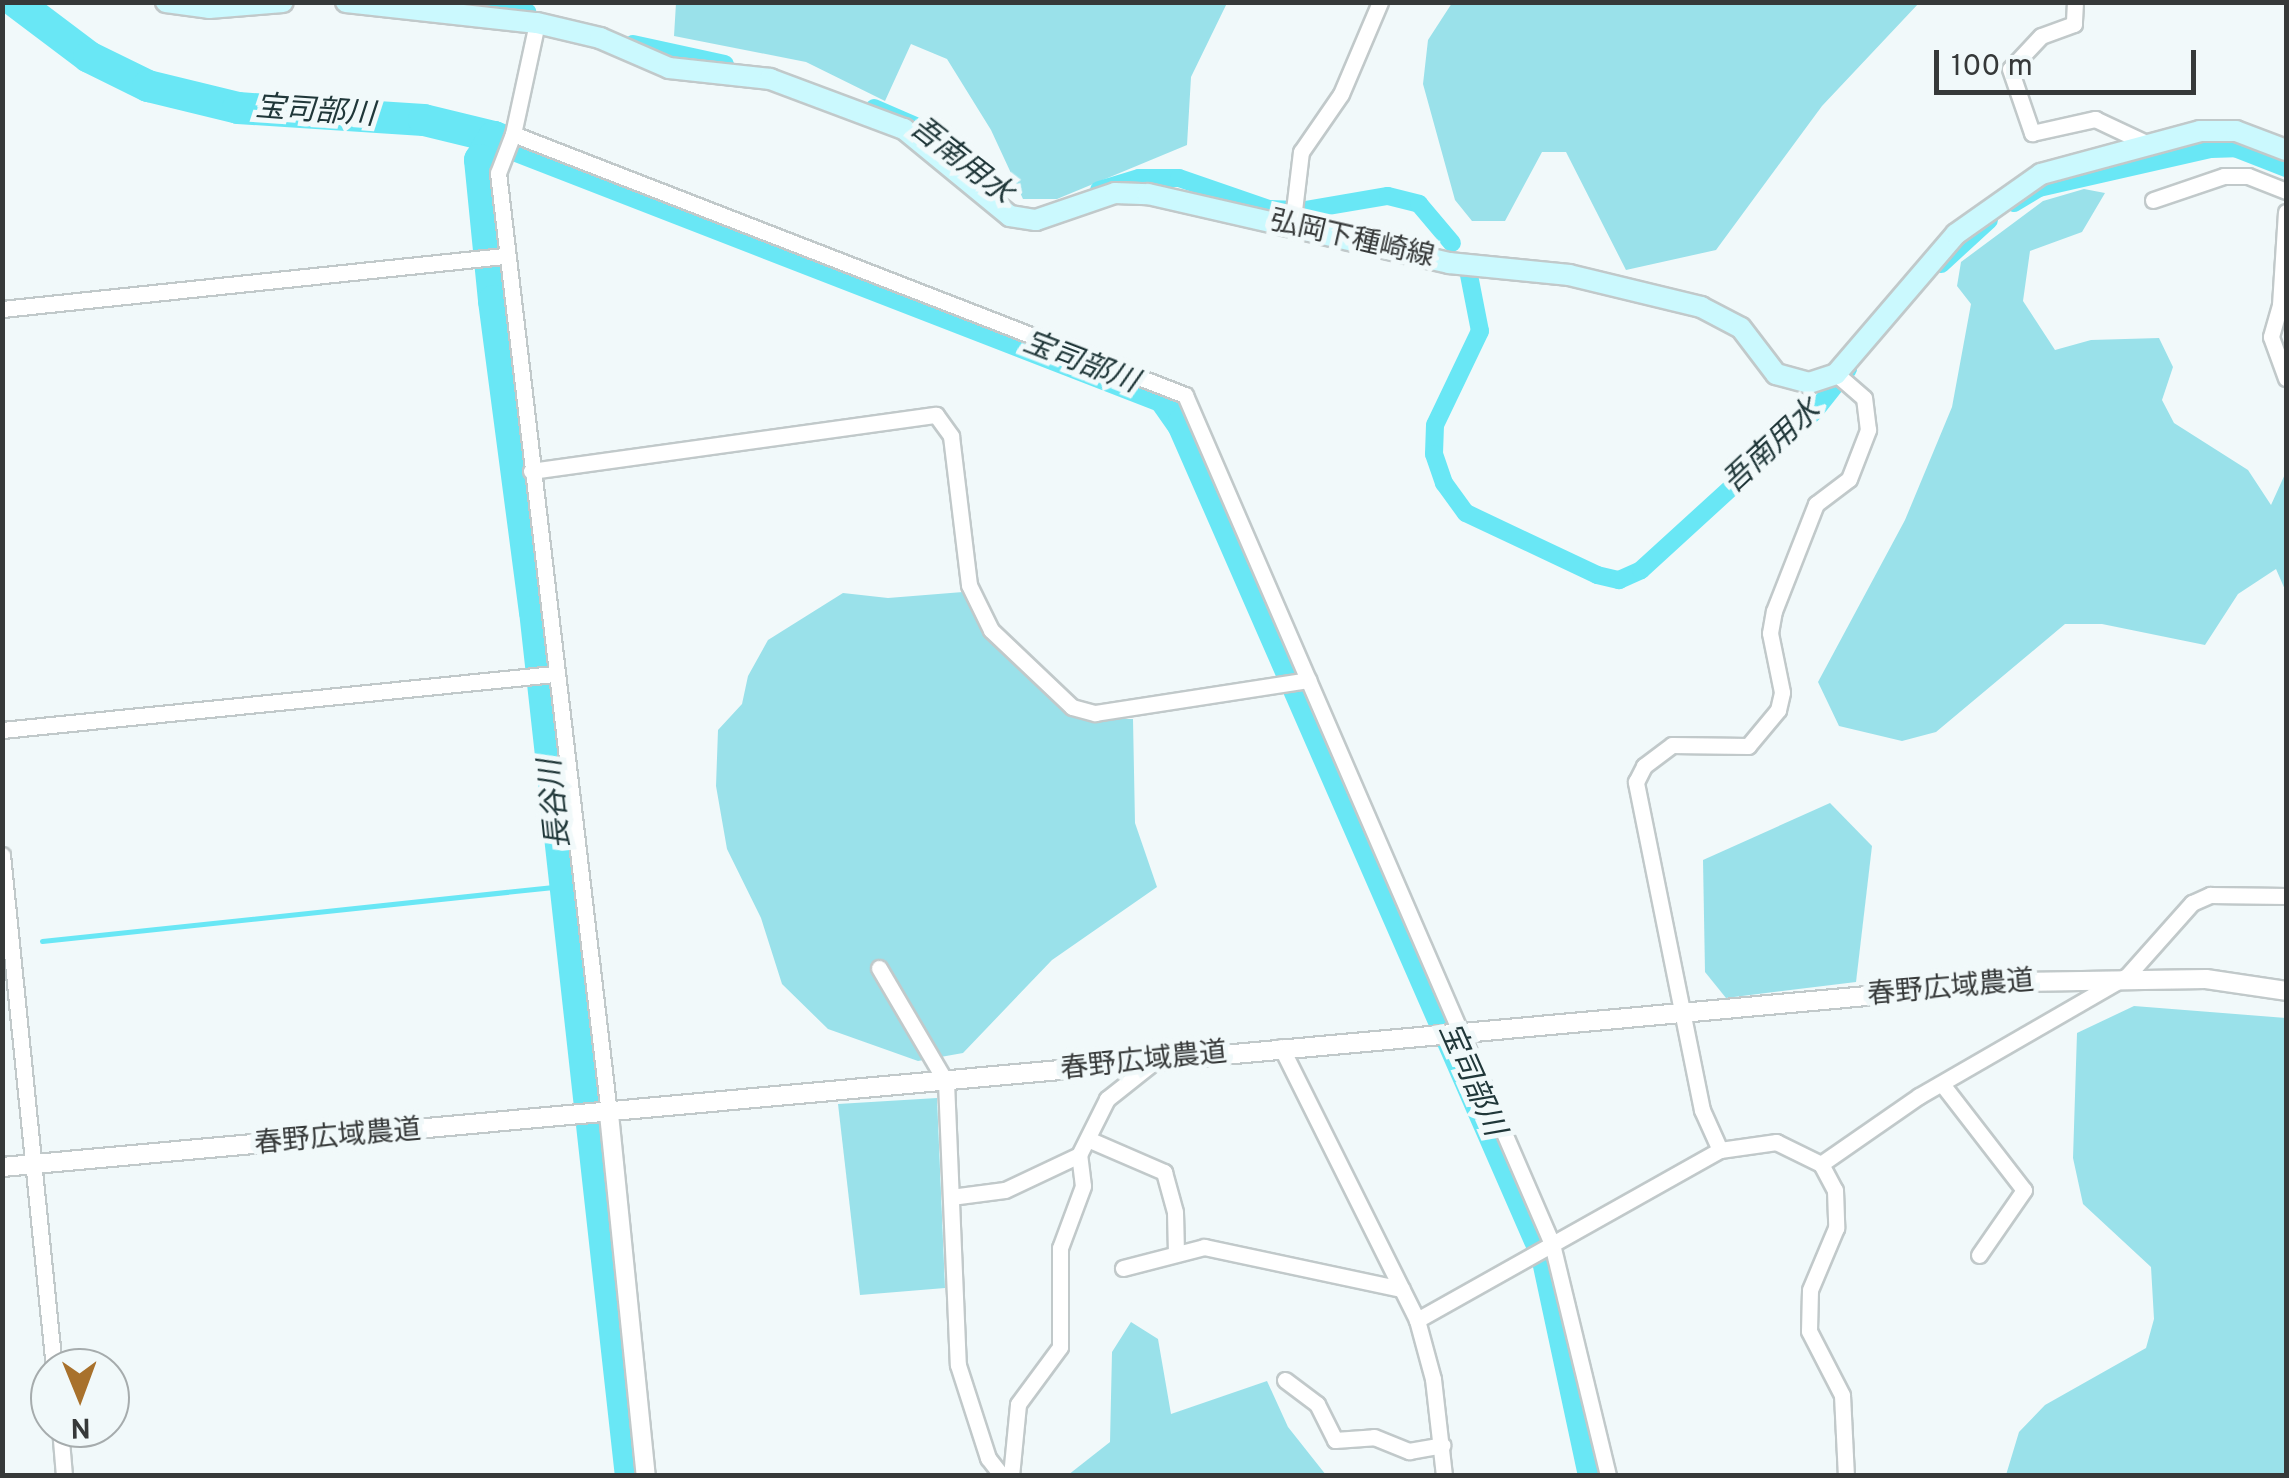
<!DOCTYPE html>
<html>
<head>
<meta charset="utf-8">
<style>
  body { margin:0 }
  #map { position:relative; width:2289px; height:1478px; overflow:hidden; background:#f1f9fa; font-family:Overpass,"Noto Sans JP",sans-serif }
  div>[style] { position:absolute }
  .green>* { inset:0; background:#9ae1ea }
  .stream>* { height:5px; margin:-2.5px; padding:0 2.5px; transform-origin:2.5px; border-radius:2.5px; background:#69e7f5 }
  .canal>* { height:18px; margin:-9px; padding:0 9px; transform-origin:9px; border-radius:9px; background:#69e7f5 }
  .river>* { height:32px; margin:-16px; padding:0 16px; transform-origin:16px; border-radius:16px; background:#69e7f5 }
  .roads { filter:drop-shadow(2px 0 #c1c9ca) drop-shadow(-2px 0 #c1c9ca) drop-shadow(0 2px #c1c9ca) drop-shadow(0 -2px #c1c9ca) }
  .minor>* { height:15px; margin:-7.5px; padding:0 7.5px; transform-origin:7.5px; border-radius:7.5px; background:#fff }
  .tertiary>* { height:18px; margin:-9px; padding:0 9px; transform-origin:9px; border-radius:9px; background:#fff }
  .secondary>* { height:20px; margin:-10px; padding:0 10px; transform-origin:10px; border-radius:10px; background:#cbf9fe }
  span { translate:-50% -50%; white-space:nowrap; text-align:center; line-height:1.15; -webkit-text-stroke:10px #f1f9fa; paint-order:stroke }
  .street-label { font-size:28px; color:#363939 }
  .water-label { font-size:30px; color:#203739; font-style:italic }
  .frame { position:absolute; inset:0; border:5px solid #363939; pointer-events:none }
  .north { position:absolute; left:30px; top:1348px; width:100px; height:100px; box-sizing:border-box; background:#f1f9fa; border:2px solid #a6acad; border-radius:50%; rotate:179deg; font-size:28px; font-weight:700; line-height:40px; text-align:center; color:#363939 }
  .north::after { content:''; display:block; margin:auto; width:35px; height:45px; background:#a8712c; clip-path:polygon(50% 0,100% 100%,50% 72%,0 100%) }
  .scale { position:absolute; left:1934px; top:50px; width:262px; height:45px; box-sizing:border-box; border:5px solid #363939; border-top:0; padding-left:12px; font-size:30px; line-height:35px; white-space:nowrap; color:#363939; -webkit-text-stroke:8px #f1f9fa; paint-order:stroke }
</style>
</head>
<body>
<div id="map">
  <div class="green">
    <div style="clip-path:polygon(676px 3px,676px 2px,1227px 3px,1191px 77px,1187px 145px,1057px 199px,1023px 199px,991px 130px,947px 59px,911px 44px,885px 101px,806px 62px,674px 36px)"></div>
    <div style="clip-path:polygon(1452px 3px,1452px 2px,1919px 3px,1822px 106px,1716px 250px,1626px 270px,1566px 152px,1542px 152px,1505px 221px,1472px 221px,1455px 200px,1423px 84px,1428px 40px)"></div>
    <div style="clip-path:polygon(2084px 189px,2105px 193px,2082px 232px,2030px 251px,2023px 301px,2055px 350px,2091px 340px,2159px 338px,2173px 367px,2162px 400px,2174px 423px,2248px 470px,2271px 505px,2286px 472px,2286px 592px,2276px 569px,2238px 594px,2205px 645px,2102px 624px,2065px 624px,1936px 732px,1902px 741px,1839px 726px,1818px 682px,1905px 520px,1952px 407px,1971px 304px,1957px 286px,1961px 262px,2043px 201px)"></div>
    <div style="clip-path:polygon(963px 592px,981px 630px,1045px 692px,1099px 719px,1133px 719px,1135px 823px,1157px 887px,1052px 960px,963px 1053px,918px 1061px,828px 1029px,782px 984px,761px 918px,727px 849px,716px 786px,718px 730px,742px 704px,748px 676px,768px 640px,843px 593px,888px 598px)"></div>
    <div style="clip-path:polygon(1830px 803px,1872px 846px,1856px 982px,1726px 998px,1705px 972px,1703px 860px)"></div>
    <div style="clip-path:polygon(2134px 1006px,2286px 1018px,2286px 1475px,2006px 1475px,2019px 1432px,2045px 1405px,2146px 1348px,2154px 1319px,2151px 1267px,2083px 1204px,2073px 1158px,2077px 1033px)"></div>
    <div style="clip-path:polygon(937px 1098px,945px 1288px,860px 1295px,838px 1104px)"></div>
    <div style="clip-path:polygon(1131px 1322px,1158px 1339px,1171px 1414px,1267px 1381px,1288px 1427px,1326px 1475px,1068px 1475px,1110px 1442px,1112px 1352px)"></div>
  </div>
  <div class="stream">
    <div style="left:42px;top:941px;width:524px;rotate:-6.03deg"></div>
  </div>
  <div class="canal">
    <div style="left:454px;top:2px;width:74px;rotate:7.8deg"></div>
    <div style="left:633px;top:44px;width:94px;rotate:12.3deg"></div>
    <div style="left:874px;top:108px;width:68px;rotate:23.5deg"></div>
    <div style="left:936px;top:135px;width:71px;rotate:46.1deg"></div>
    <div style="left:1099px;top:190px;width:42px;rotate:-16.7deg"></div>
    <div style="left:1139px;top:178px;width:40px"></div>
    <div style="left:1179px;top:178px;width:95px;rotate:19deg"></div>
    <div style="left:1269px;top:209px;width:36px;rotate:2deg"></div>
    <div style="left:1305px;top:210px;width:84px;rotate:-9.6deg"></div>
    <div style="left:1388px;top:196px;width:32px;rotate:14deg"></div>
    <div style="left:1419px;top:204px;width:51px;rotate:49.8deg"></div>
    <div style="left:2014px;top:203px;width:29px;rotate:-31deg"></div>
    <div style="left:2039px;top:188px;width:176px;rotate:-12.8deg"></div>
    <div style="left:2211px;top:149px;width:24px;rotate:-2deg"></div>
    <div style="left:2235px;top:148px;width:55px;rotate:21.4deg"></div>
    <div style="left:1941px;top:264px;width:65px;rotate:-42.5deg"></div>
    <div style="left:1469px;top:275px;width:57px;rotate:78.9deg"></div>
    <div style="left:1480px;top:331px;width:104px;rotate:115.6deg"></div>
    <div style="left:1435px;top:425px;width:29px;rotate:92deg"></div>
    <div style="left:1434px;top:454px;width:31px;rotate:71deg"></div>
    <div style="left:1444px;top:483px;width:37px;rotate:54deg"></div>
    <div style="left:1466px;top:513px;width:145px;rotate:25.3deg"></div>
    <div style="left:1597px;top:575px;width:23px;rotate:13deg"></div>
    <div style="left:1619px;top:580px;width:24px;rotate:-24deg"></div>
    <div style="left:1641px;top:570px;width:234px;rotate:-42.4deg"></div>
    <div style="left:1814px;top:412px;width:55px;rotate:-51.7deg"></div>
  </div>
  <div class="river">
    <div style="left:16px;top:2px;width:91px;rotate:37deg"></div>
    <div style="left:89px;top:57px;width:66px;rotate:26.2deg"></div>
    <div style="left:148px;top:86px;width:93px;rotate:13.7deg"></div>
    <div style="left:238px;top:108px;width:186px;rotate:3.7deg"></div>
    <div style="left:424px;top:120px;width:72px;rotate:13.7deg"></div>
    <div style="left:494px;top:137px;width:719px;rotate:21.21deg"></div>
    <div style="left:1164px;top:397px;width:33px;rotate:55deg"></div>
    <div style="left:1183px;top:424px;width:908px;rotate:66.37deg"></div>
    <div style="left:1547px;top:1256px;width:225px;rotate:77.9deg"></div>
    <div style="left:494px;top:137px;width:27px;rotate:121deg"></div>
    <div style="left:480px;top:160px;width:142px;rotate:84.3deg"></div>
    <div style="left:494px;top:301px;width:313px;rotate:82.5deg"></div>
    <div style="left:535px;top:611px;width:870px;rotate:83.67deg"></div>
  </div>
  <div class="roads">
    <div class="minor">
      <div style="left:2075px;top:2px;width:22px;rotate:93deg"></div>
      <div style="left:2074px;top:24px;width:35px;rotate:160deg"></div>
      <div style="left:2041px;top:36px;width:45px;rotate:133.2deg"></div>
      <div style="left:2010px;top:69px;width:68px;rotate:71deg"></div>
      <div style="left:2032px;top:133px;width:65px;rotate:-12.5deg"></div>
      <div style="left:2095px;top:119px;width:56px;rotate:25.2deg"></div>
      <div style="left:537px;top:23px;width:114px;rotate:102.2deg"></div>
      <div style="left:513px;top:134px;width:42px;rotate:111deg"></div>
      <div style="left:498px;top:173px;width:948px;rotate:83.27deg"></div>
      <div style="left:513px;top:134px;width:721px;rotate:21.23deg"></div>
      <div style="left:1185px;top:395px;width:925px;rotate:66.62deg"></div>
      <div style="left:1552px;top:1244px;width:239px;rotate:76.4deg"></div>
      <div style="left:2153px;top:200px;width:75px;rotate:-18.7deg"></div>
      <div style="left:2224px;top:176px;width:24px"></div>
      <div style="left:2248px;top:176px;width:41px;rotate:21.5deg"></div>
      <div style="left:2286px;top:212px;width:93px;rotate:93.7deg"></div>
      <div style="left:2280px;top:305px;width:33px;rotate:106deg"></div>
      <div style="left:2271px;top:337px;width:44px;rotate:69.9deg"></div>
      <div style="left:1292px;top:227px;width:76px;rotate:-83.2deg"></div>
      <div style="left:1301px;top:152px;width:70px;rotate:-55.4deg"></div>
      <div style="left:1341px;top:94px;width:100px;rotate:-67deg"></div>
      <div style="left:2px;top:309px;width:505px;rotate:-6.03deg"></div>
      <div style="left:531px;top:471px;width:409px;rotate:-7.9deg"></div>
      <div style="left:936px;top:415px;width:26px;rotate:54deg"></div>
      <div style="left:951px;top:436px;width:150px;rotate:83.1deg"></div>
      <div style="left:969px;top:585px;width:50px;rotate:63.9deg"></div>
      <div style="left:991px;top:630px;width:112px;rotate:43.5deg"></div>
      <div style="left:1072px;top:707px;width:24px;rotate:15deg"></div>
      <div style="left:1095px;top:713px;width:216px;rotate:-8.8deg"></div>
      <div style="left:2px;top:730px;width:555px;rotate:-5.79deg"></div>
      <div style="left:2px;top:855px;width:516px;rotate:84.21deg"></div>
      <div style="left:879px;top:968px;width:132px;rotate:59.6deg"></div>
      <div style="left:946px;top:1082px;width:283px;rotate:87.6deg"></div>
      <div style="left:958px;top:1365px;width:98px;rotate:72.1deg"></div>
      <div style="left:988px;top:1458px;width:23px;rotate:52deg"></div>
      <div style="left:1281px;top:1047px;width:305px;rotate:63.5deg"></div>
      <div style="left:1417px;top:1320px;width:61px;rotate:74.8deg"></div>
      <div style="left:1433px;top:1379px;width:98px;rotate:83.5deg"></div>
      <div style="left:1942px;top:1084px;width:134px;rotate:52.3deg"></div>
      <div style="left:2024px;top:1190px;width:79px;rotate:124.7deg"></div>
      <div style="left:1090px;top:1140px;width:81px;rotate:23.4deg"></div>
      <div style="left:1164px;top:1172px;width:41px;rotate:74.6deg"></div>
      <div style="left:1175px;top:1212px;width:40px;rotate:88.6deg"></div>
      <div style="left:1720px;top:1150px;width:44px;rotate:-114.2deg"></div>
      <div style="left:1702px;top:1110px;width:335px;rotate:-101.4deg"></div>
      <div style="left:1636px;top:782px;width:18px;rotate:-63deg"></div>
      <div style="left:1644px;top:766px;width:35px;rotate:-37deg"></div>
      <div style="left:1672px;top:745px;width:76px;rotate:0.8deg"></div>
      <div style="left:1748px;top:746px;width:47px;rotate:-50.2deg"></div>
      <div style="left:1778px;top:710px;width:18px;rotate:-77deg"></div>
      <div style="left:1782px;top:692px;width:60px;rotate:-101.5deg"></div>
      <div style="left:1770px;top:633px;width:22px;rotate:-80deg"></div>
      <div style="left:1774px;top:611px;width:115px;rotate:-68.6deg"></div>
      <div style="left:1816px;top:504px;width:41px;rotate:-37.1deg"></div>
      <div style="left:1849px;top:479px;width:53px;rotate:-68.8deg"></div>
      <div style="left:1868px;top:430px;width:32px;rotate:-97deg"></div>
      <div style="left:1864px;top:398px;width:37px;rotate:-139deg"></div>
      <div style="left:1821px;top:1164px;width:119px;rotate:-34.8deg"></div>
      <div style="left:1919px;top:1096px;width:240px;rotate:-30deg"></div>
      <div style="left:2127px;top:976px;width:98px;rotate:-48.3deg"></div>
      <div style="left:2192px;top:903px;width:20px;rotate:-24deg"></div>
      <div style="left:2210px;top:895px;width:76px;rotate:0.8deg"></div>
      <div style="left:951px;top:1197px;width:54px;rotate:-7.4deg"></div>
      <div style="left:1005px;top:1190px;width:82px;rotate:-25.3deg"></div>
      <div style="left:1079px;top:1155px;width:63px;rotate:-63.4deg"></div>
      <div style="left:1107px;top:1099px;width:61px;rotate:-38.4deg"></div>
      <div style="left:1123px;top:1268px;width:84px;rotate:-14.5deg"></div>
      <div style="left:1204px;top:1247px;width:202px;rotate:12deg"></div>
      <div style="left:1417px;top:1320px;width:347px;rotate:-29.3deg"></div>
      <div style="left:1720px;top:1150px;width:57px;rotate:-8.1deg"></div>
      <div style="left:1776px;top:1142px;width:50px;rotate:26.1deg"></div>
      <div style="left:1821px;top:1164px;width:30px;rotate:62deg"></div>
      <div style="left:1835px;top:1190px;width:38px;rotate:88deg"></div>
      <div style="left:1836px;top:1228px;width:67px;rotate:112.8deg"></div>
      <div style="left:1810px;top:1290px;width:41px;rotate:91.4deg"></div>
      <div style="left:1809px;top:1331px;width:72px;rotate:62.7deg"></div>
      <div style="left:1842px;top:1395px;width:81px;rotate:87.2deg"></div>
      <div style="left:1285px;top:1380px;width:40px;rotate:37deg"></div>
      <div style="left:1317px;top:1404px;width:40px;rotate:63.4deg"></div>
      <div style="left:1335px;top:1440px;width:39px;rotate:-4deg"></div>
      <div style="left:1374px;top:1437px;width:38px;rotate:22deg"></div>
      <div style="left:1409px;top:1451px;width:34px;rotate:-10deg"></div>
      <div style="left:60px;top:1428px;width:48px;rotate:85.2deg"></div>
      <div style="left:1011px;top:1476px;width:72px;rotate:-84.4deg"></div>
      <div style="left:1018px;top:1404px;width:71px;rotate:-53.6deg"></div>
      <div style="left:1060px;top:1347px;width:99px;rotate:-90deg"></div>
      <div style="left:1060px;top:1248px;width:66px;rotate:-69.6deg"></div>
      <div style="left:1083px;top:1186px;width:31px;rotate:-97deg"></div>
    </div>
    <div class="tertiary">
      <div style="left:609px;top:1114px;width:364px;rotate:84.2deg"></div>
      <div style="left:2px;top:1167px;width:2026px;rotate:-5.24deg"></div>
      <div style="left:2020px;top:982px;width:186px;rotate:-0.9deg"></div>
      <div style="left:2206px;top:979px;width:81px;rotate:8.5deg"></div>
    </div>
    <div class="secondary">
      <div style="left:166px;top:2px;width:43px;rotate:7.9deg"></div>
      <div style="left:209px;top:8px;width:74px;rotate:-4.6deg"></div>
      <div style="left:346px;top:2px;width:192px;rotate:6.3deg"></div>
      <div style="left:537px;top:23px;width:65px;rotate:13.4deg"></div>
      <div style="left:600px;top:38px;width:75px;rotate:23.5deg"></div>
      <div style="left:669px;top:68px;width:102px;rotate:6.2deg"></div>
      <div style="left:770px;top:79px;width:143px;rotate:20.5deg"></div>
      <div style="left:904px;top:129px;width:137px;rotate:39.4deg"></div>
      <div style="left:1010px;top:216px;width:26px;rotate:9deg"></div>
      <div style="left:1036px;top:220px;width:83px;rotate:-18.9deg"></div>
      <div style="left:1115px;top:193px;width:33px;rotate:2deg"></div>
      <div style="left:1148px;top:194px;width:309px;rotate:12.9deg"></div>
      <div style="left:1449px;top:263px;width:121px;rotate:5.7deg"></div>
      <div style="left:1569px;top:275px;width:136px;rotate:13.6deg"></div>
      <div style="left:1701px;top:307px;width:45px;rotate:27.7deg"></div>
      <div style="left:1741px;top:328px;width:58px;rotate:52.7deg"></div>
      <div style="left:1776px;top:374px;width:34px;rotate:15deg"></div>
      <div style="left:1809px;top:383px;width:28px;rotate:-18deg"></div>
      <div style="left:1836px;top:374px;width:184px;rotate:-49.4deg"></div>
      <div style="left:1956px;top:234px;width:104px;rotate:-35.2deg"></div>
      <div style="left:2041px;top:174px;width:165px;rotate:-15.1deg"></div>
      <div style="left:2200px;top:131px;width:36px"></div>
      <div style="left:2236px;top:131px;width:53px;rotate:20.8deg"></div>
    </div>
  </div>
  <div class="street-label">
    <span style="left:1352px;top:240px;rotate:13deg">弘岡下種崎線</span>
    <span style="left:1951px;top:989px;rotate:-5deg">春野広域農道</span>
    <span style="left:1144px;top:1062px;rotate:-6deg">春野広域農道</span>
    <span style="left:338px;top:1138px;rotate:-5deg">春野広域農道</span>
  </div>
  <div class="water-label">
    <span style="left:315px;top:113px;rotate:4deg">宝司部川</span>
    <span style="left:960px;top:162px;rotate:38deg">吾南用水</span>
    <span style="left:1080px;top:364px;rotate:21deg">宝司部川</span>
    <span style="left:1773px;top:448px;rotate:-43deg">吾南用水</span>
    <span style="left:557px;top:804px;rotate:-96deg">長谷川</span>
    <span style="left:1470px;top:1080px;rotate:66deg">宝司部川</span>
  </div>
  <div class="frame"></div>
  <div class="north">N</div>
  <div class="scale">100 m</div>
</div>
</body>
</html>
